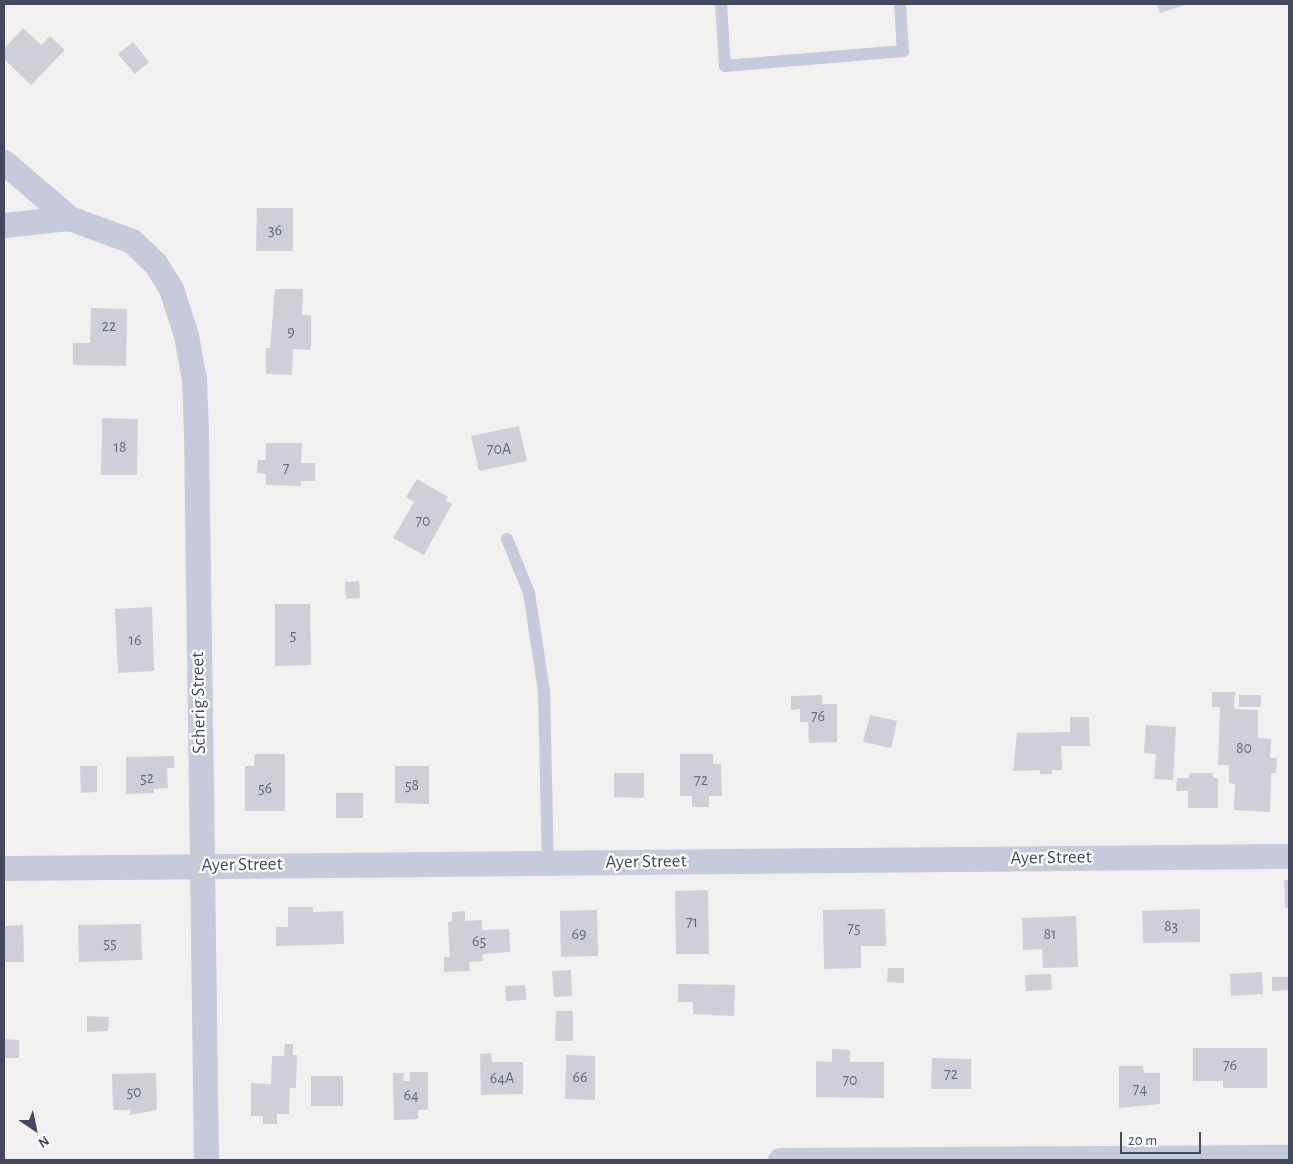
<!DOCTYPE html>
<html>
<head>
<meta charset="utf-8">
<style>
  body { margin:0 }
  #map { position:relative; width:1293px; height:1164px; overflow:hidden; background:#f2f0ef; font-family:"Alegreya Sans",sans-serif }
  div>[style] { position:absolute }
  .building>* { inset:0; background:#cfcfd8 }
  .service>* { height:12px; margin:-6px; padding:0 6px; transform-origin:6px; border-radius:6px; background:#c7cadb }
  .minor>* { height:25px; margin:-12.5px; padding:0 12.5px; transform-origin:12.5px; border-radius:12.5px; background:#c7cadb }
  span { translate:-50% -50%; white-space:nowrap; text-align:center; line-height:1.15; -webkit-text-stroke:4.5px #fff; paint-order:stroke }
  .number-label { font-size:16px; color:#686a7d }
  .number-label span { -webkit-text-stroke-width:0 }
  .street-label { font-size:19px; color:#45495f }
  .frame { position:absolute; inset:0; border:5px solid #45495f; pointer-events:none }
  .north { position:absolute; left:10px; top:1104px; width:50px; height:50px; -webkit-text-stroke:4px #fff; paint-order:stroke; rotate:146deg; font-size:14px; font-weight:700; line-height:20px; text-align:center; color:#45495f }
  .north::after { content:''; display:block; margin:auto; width:18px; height:22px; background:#45495f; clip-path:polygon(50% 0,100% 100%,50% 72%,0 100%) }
  .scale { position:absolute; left:1120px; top:1132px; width:81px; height:22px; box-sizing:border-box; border:2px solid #45495f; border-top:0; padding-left:6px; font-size:15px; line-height:18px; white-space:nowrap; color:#45495f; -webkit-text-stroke:4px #fff; paint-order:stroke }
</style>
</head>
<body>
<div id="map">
  <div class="building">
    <div style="clip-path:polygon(1157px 4px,1188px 4px,1160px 13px)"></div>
    <div style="clip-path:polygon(23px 28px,41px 45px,50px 36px,65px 50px,31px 85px,4px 59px,4px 49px)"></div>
    <div style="clip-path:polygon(133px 42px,149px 62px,135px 74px,118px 54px)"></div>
    <div style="clip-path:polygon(257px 208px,293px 208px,293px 251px,256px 251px)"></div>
    <div style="clip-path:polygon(275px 289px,303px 289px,302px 315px,311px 315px,311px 350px,293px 349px,292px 375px,266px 374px,266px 348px,270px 348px)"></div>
    <div style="clip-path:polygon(91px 308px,127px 309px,126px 366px,73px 365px,73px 343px,90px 343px)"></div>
    <div style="clip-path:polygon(102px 418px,138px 419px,137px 475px,101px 475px)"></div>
    <div style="clip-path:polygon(519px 426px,527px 461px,479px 471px,471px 436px)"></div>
    <div style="clip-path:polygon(266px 443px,302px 443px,301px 463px,315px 463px,315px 481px,301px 481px,301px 486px,266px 485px,266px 474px,257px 473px,258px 460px,266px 460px)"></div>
    <div style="clip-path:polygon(417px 479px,448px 497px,446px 501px,452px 504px,424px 555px,393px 538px,414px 502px,406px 497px)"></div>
    <div style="clip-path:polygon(359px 581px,360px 598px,346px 599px,345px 582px)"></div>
    <div style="clip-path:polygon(275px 604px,310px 604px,311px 665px,275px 666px)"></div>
    <div style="clip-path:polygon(152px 607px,154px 671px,118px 673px,115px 609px)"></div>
    <div style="clip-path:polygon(1212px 692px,1235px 692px,1234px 709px,1258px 710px,1258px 738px,1271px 739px,1270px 758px,1277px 758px,1276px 773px,1271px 773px,1270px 812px,1234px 810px,1235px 784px,1229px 783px,1229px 765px,1218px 765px,1220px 707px,1212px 707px)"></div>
    <div style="clip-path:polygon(822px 695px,822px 704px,837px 704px,837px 742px,809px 743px,808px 722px,800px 722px,800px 709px,791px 710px,791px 696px)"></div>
    <div style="clip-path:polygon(1239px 695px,1261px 695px,1261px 707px,1239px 707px)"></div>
    <div style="clip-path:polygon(870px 715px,897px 721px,891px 748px,863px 742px)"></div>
    <div style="clip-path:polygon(1070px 717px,1089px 717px,1090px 746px,1061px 746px,1062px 770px,1052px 770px,1052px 774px,1040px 774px,1040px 770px,1013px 771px,1017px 733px,1070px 732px)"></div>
    <div style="clip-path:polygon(1146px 725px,1176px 727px,1173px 780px,1154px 779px,1156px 754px,1144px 753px)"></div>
    <div style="clip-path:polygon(255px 754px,285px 754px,285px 811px,245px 811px,245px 766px,254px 766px)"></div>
    <div style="clip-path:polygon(680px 754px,713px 754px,713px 764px,721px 764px,722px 796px,709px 796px,709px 807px,692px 807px,692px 796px,680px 796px)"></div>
    <div style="clip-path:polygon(174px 756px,174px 768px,167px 768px,168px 788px,154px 789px,154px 793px,126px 794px,126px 757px)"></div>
    <div style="clip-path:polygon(80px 766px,97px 766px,97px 792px,81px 793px)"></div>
    <div style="clip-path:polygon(395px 766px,429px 766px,429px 804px,395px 803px)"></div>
    <div style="clip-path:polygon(614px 773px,644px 773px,644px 798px,614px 797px)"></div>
    <div style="clip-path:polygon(1190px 773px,1213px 773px,1213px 778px,1218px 778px,1218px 808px,1188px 808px,1188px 791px,1176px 791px,1177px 778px,1189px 778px)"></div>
    <div style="clip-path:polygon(336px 793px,363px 793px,363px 818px,336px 818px)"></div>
    <div style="clip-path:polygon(1284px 880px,1289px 880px,1289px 908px,1285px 908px)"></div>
    <div style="clip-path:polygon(708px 890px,709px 954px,676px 954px,675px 891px)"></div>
    <div style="clip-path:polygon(288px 907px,313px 907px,313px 912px,343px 911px,344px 944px,276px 946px,276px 927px,288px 927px)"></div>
    <div style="clip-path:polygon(885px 909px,886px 946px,861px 946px,861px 968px,824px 969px,823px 910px)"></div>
    <div style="clip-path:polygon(1200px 909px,1200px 942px,1143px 943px,1142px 911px)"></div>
    <div style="clip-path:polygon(597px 910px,598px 956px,561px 957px,560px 911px)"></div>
    <div style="clip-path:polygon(465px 911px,465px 921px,482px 920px,482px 930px,509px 929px,510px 952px,482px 954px,483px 961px,469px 962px,470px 971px,444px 972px,444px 957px,450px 957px,448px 922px,452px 921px,452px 912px)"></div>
    <div style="clip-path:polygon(1076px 916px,1078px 967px,1043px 968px,1042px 949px,1023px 950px,1022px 918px)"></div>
    <div style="clip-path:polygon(141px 924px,142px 960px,79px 962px,78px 925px)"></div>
    <div style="clip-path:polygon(23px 925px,24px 962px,4px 962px,4px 926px)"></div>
    <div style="clip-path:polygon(888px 968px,904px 968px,904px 983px,887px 982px)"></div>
    <div style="clip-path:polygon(571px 970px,572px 996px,554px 997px,552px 971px)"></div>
    <div style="clip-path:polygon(1262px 972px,1263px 994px,1231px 996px,1230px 974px)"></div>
    <div style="clip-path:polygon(1051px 974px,1052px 990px,1026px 991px,1025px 975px)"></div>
    <div style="clip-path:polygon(1272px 977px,1289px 977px,1289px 990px,1272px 991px)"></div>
    <div style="clip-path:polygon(678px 984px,735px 985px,734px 1016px,693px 1014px,693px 1002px,678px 1002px)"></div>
    <div style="clip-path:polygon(525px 985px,526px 1000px,506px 1001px,505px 986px)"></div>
    <div style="clip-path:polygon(556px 1011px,573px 1011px,573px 1041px,555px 1041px)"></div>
    <div style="clip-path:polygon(87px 1016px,109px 1017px,108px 1031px,87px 1032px)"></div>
    <div style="clip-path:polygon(4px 1039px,19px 1040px,19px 1058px,4px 1058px)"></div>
    <div style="clip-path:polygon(285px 1044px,293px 1044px,293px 1055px,297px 1055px,296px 1088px,290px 1088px,289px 1114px,277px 1114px,277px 1124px,263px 1124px,263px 1116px,251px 1116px,251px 1083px,271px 1084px,272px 1056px,284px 1056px)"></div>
    <div style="clip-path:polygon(1193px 1048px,1267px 1048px,1267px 1088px,1223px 1088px,1223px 1081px,1193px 1081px)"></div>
    <div style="clip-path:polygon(832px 1049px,850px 1050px,850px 1062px,884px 1062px,884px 1098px,816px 1097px,816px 1061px,832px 1062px)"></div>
    <div style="clip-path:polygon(491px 1053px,492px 1062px,523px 1062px,523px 1094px,481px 1095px,480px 1054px)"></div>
    <div style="clip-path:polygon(566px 1055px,595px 1056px,595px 1100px,565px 1099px)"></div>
    <div style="clip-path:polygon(932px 1058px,971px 1059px,971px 1089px,931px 1089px)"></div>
    <div style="clip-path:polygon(1119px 1066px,1143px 1066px,1144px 1073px,1160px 1073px,1160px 1104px,1119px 1108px)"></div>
    <div style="clip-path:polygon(410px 1072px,428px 1072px,428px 1110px,418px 1110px,418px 1119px,394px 1120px,393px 1073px,404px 1073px,403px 1081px,410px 1081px)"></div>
    <div style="clip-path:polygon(156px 1073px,157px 1110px,130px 1115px,130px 1110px,113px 1110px,112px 1074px)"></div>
    <div style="clip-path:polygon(311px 1076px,343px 1076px,343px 1106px,311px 1106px)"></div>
  </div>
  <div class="service">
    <div style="left:721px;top:4px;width:62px;rotate:86.3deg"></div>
    <div style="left:725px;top:66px;width:179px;rotate:-4.8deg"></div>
    <div style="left:903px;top:51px;width:47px;rotate:-93.7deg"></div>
    <div style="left:507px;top:539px;width:58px;rotate:67.8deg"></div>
    <div style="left:529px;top:593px;width:99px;rotate:81.3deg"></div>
    <div style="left:544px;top:691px;width:171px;rotate:88.7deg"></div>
  </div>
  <div class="minor">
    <div style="left:4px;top:162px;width:86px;rotate:40.7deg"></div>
    <div style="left:4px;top:225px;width:65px;rotate:-6.1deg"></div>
    <div style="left:69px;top:218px;width:67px;rotate:20.1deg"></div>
    <div style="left:132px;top:241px;width:32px;rotate:44deg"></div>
    <div style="left:155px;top:263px;width:31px;rotate:58deg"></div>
    <div style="left:171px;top:289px;width:48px;rotate:71.9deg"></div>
    <div style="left:186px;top:335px;width:46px;rotate:79.9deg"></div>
    <div style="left:194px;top:380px;width:51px;rotate:87.8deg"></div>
    <div style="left:196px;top:431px;width:729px;rotate:89.21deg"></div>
    <div style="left:4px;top:868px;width:1285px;rotate:-0.54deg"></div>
    <div style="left:780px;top:1160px;width:509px;rotate:-0.34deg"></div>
  </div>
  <div class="number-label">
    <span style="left:275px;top:230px">36</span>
    <span style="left:109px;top:326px">22</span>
    <span style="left:291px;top:332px">9</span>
    <span style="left:120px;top:447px">18</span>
    <span style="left:499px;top:449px">70A</span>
    <span style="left:286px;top:468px">7</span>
    <span style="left:423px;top:521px">70</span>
    <span style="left:293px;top:635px">5</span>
    <span style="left:135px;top:640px">16</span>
    <span style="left:818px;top:716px">76</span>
    <span style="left:1244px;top:748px">80</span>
    <span style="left:147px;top:778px">52</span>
    <span style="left:701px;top:780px">72</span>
    <span style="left:412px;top:785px">58</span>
    <span style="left:265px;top:788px">56</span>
    <span style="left:692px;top:922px">71</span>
    <span style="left:1171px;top:926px">83</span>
    <span style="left:854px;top:928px">75</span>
    <span style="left:579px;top:934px">69</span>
    <span style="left:1050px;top:934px">81</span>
    <span style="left:479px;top:941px">65</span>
    <span style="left:110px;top:943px">55</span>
    <span style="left:1230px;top:1065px">76</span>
    <span style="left:951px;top:1074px">72</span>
    <span style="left:580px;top:1077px">66</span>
    <span style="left:502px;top:1078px">64A</span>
    <span style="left:850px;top:1080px">70</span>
    <span style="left:1140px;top:1089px">74</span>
    <span style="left:134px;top:1092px">50</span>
    <span style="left:411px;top:1095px">64</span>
  </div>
  <div class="street-label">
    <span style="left:199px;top:703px;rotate:-91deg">Scherig Street</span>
    <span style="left:1051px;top:858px;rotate:-1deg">Ayer Street</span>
    <span style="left:646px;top:862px;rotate:-1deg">Ayer Street</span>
    <span style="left:242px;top:865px;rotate:-1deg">Ayer Street</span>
  </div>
  <div class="frame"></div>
  <div class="north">N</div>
  <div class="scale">20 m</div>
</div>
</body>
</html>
